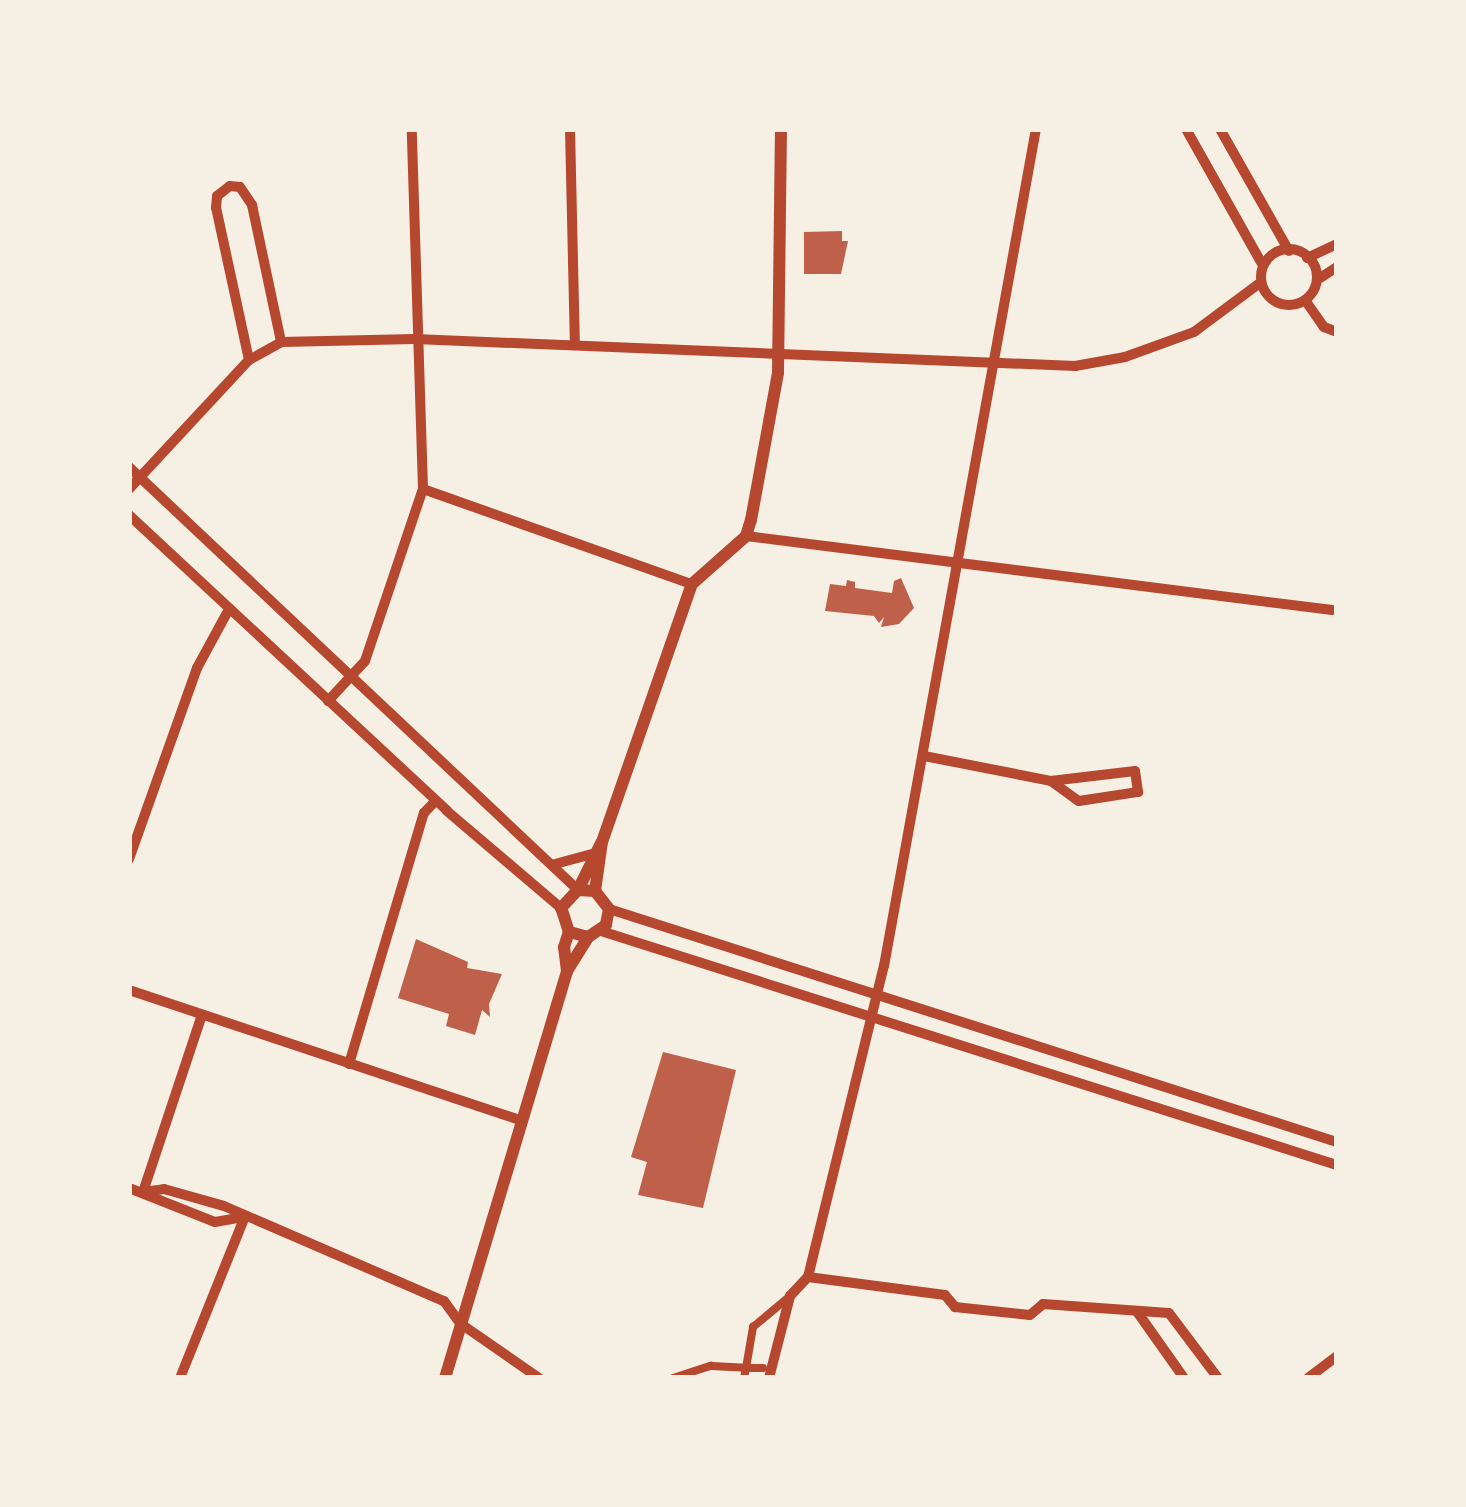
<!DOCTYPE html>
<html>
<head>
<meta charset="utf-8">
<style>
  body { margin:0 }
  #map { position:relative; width:1466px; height:1507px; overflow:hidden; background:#f6efe4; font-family:Quicksand,sans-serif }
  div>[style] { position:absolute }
  .building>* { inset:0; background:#bf614a }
  .pedestrian>* { height:8px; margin:-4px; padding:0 4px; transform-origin:4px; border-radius:4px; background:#b5482f }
  .minor>* { height:10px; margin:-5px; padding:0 5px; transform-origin:5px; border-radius:5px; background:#b5482f }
  .minor>.ring { margin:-5px; padding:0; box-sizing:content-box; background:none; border:10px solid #b5482f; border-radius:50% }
  .tertiary>* { height:12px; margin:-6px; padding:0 6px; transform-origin:6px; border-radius:6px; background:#b5482f }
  span { translate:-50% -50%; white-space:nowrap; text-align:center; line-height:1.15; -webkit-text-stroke:9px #f6efe4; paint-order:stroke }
  .frame { position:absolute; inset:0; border:132px solid #f6efe4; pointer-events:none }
</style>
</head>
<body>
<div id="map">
  <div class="building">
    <div style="clip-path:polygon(842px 231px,842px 241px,848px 241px,841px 274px,804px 274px,804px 232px)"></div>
    <div style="clip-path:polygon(901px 578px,914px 608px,899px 624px,881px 627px,884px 617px,879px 623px,874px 616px,825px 611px,830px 584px,846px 586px,847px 580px,855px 582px,855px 588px,892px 593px,894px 581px)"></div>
    <div style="clip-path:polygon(416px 939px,468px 962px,467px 968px,502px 974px,489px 1004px,490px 1017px,482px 1010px,475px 1035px,446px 1026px,449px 1014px,398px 998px)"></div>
    <div style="clip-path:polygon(663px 1052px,736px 1070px,703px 1208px,638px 1195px,647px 1162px,631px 1157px)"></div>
  </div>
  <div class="pedestrian">
    <div style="left:673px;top:1378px;width:40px;rotate:-18deg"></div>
    <div style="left:711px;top:1366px;width:35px;rotate:3deg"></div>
    <div style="left:746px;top:1368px;width:42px;rotate:-80.3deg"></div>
    <div style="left:753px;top:1327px;width:47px;rotate:-39.8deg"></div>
    <div style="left:744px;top:1378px;width:10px;rotate:-79deg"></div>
    <div style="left:746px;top:1368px;width:17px"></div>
  </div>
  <div class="minor">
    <div style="left:570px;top:129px;width:215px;rotate:88.7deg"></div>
    <div style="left:1186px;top:129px;width:153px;rotate:60.6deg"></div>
    <div style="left:1220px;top:129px;width:140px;rotate:60.5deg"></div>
    <div class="ring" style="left:1261px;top:249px;width:46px;height:46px"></div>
    <div style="left:1307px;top:258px;width:33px;rotate:-25deg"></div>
    <div style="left:1320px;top:278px;width:20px;rotate:-33deg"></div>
    <div style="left:1305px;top:300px;width:33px;rotate:55deg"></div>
    <div style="left:1324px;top:327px;width:14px;rotate:21deg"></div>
    <div style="left:249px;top:360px;width:156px;rotate:-102.2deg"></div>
    <div style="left:216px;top:208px;width:12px;rotate:-85deg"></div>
    <div style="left:217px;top:196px;width:16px;rotate:-38deg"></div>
    <div style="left:230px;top:186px;width:10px;rotate:6deg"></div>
    <div style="left:240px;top:187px;width:22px;rotate:56deg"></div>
    <div style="left:252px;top:205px;width:140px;rotate:78deg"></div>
    <div style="left:129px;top:467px;width:617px;rotate:43.29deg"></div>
    <div style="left:129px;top:489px;width:176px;rotate:-47.1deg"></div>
    <div style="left:249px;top:360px;width:37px;rotate:-29deg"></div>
    <div style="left:281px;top:342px;width:134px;rotate:-1.3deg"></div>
    <div style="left:415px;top:339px;width:661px;rotate:2.34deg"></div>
    <div style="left:1075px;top:366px;width:51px;rotate:-10.2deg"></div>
    <div style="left:1125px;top:357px;width:73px;rotate:-19.9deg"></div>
    <div style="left:1194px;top:332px;width:82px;rotate:-36.6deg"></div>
    <div style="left:423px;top:489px;width:285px;rotate:19.5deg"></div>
    <div style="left:129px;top:515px;width:434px;rotate:42.9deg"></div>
    <div style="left:447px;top:811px;width:150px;rotate:40.4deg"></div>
    <div style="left:746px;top:536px;width:591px;rotate:7.2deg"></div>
    <div style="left:328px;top:701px;width:54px;rotate:-47.2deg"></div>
    <div style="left:365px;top:661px;width:182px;rotate:-71.4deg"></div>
    <div style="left:423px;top:489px;width:360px;rotate:-91.8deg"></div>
    <div style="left:924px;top:756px;width:129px;rotate:11.1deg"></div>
    <div style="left:1051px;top:781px;width:34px;rotate:36deg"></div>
    <div style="left:1079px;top:801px;width:60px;rotate:-8.7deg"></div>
    <div style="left:1138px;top:792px;width:21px;rotate:-98deg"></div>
    <div style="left:1135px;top:771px;width:85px;rotate:173.2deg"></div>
    <div style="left:129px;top:859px;width:203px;rotate:-70.4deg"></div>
    <div style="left:197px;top:668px;width:67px;rotate:-61.5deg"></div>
    <div style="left:555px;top:864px;width:38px;rotate:-15deg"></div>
    <div style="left:609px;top:909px;width:764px;rotate:17.75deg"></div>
    <div style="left:601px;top:931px;width:772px;rotate:17.64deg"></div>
    <div style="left:129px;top:990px;width:414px;rotate:18.4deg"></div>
    <div style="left:349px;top:1064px;width:262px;rotate:-73.4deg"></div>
    <div style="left:424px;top:813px;width:16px;rotate:-47deg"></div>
    <div style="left:129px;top:1188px;width:92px;rotate:21.6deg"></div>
    <div style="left:215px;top:1222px;width:27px;rotate:-10deg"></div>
    <div style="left:143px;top:1192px;width:21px;rotate:-8deg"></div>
    <div style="left:164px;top:1189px;width:62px;rotate:15.8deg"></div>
    <div style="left:224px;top:1206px;width:240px;rotate:23.4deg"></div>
    <div style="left:444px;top:1301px;width:29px;rotate:54deg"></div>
    <div style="left:461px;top:1324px;width:95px;rotate:34.7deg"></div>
    <div style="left:143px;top:1192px;width:187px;rotate:-71.6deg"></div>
    <div style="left:808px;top:1277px;width:138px;rotate:7.5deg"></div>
    <div style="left:945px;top:1295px;width:16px;rotate:50deg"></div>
    <div style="left:955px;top:1307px;width:75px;rotate:6.1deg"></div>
    <div style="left:1030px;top:1315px;width:17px;rotate:-40deg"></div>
    <div style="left:1043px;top:1304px;width:126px;rotate:4.1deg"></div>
    <div style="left:1169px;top:1313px;width:81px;rotate:53deg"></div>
    <div style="left:1138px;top:1313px;width:80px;rotate:54.7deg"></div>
    <div style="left:180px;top:1378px;width:175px;rotate:-68.1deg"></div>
    <div style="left:769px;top:1378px;width:85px;rotate:-75.6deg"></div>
    <div style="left:790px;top:1296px;width:26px;rotate:-47deg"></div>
    <div style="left:808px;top:1277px;width:320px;rotate:-76.3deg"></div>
    <div style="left:884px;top:966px;width:851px;rotate:-79.71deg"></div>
    <div style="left:1308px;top:1378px;width:36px;rotate:-37deg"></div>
  </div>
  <div class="tertiary">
    <div style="left:578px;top:890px;width:17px;rotate:3deg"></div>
    <div style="left:595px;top:891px;width:23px;rotate:52deg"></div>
    <div style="left:609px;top:909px;width:16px;rotate:101deg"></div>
    <div style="left:606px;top:925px;width:22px;rotate:146deg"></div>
    <div style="left:588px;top:937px;width:20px;rotate:-165deg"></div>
    <div style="left:569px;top:932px;width:25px;rotate:-108deg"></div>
    <div style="left:561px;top:908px;width:25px;rotate:-47deg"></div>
    <div style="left:578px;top:890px;width:52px;rotate:-63.9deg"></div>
    <div style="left:595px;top:891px;width:49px;rotate:-81.9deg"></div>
    <div style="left:602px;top:842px;width:273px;rotate:-70.8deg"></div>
    <div style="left:692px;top:584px;width:72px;rotate:-41.6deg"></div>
    <div style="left:746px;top:536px;width:17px;rotate:-73deg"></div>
    <div style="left:751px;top:520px;width:149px;rotate:-79.6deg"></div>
    <div style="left:778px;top:373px;width:244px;rotate:-89.3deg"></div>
    <div style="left:567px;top:971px;width:40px;rotate:-58deg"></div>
    <div style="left:445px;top:1378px;width:425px;rotate:-73.3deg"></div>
    <div style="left:567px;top:971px;width:24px;rotate:-97deg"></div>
    <div style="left:564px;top:947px;width:16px;rotate:-72deg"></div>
  </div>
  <div class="frame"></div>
</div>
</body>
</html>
